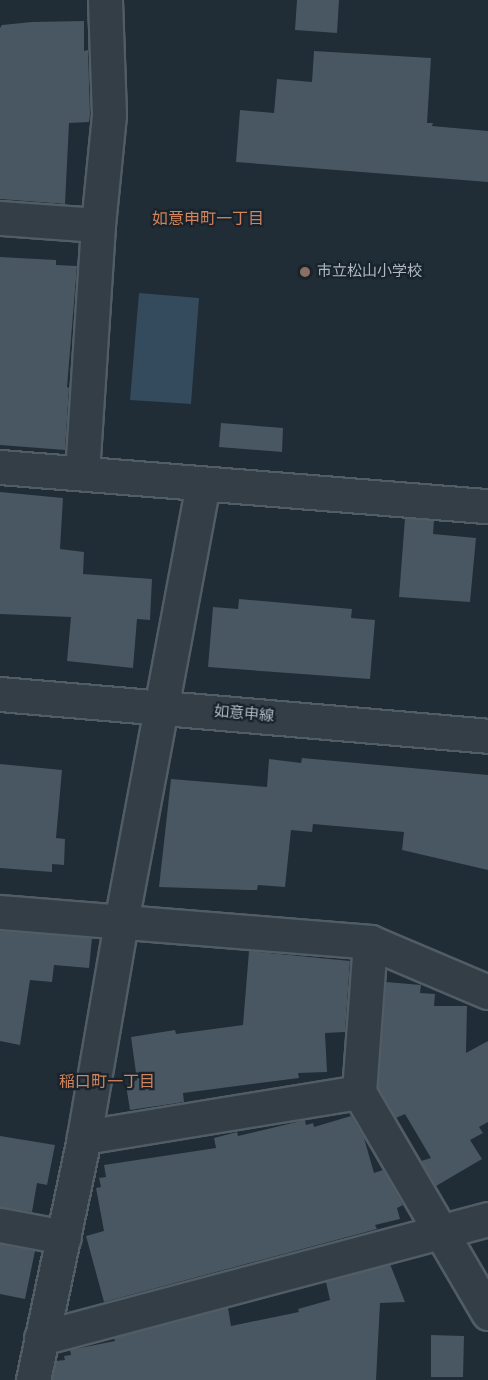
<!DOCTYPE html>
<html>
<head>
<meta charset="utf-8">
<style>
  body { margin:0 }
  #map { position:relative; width:488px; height:1380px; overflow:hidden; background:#202c36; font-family:Figtree,"Noto Sans JP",sans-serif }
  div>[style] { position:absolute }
  .water>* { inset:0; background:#344a5d }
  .building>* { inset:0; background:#485762 }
  .roads { filter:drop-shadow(2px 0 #515c65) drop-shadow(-2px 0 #515c65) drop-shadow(0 2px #515c65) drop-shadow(0 -2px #515c65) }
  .minor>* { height:33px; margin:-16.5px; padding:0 16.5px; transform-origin:16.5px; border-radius:16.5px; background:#343e47 }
  .dots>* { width:16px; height:16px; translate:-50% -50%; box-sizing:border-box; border:3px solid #19232b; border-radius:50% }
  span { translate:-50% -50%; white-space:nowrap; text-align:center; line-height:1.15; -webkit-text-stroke:4.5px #19232b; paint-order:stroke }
  .poi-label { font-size:15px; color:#aeb9c4 }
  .left { translate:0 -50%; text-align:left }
  .street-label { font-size:15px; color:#aeb9c4 }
  .neighbourhood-label { font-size:16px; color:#d0835d }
</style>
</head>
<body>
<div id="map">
  <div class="water">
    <div style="clip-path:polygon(139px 293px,199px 298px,191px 404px,130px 400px)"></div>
  </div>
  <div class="building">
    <div style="clip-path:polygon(297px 0,339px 0,337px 33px,295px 30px)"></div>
    <div style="clip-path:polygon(84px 21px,84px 51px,88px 50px,90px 115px,89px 122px,69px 123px,65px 204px,0 199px,0 28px,2px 25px,32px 22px)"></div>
    <div style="clip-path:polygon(314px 51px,431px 58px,427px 123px,433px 123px,432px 126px,488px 131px,488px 182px,236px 162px,240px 110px,274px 113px,277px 79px,312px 82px)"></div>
    <div style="clip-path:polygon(0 257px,56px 260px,56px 265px,77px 266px,67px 387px,69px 388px,65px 450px,0 445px)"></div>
    <div style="clip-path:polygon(221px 423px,283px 428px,282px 452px,219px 447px)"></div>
    <div style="clip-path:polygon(0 492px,63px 498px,60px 549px,84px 552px,83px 574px,152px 579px,150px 620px,137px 619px,133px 668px,67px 661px,71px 617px,0 614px)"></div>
    <div style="clip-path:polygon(405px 518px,434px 520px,433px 534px,476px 538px,470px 602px,399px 597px)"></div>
    <div style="clip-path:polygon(239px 599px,352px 609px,351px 618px,375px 620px,370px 679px,208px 667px,213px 607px,238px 609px)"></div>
    <div style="clip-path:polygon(302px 758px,488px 775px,488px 870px,402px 850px,404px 832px,313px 824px,312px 832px,291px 830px,285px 887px,258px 885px,257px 890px,249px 890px,159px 887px,171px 779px,267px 787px,269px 759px,301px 763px)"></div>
    <div style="clip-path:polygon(0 764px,62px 770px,56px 838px,65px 839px,64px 865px,52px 864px,52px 872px,0 868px)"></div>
    <div style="clip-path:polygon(0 931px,92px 938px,89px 968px,54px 965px,52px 982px,30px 980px,20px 1045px,0 1041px)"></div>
    <div style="clip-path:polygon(249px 951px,350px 961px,345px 1032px,325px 1033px,327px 1072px,298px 1073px,299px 1078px,183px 1093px,184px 1102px,130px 1110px,126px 1085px,137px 1080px,131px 1037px,175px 1030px,176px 1034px,243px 1025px)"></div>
    <div style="clip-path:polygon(386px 982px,421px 985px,420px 993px,435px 994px,434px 1006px,467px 1006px,466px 1053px,488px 1041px,488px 1122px,479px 1127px,483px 1133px,470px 1140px,482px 1159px,436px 1186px,421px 1161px,431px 1158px,405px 1114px,396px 1118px,378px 1088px)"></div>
    <div style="clip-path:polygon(351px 1116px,364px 1138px,374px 1173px,383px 1170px,403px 1205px,397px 1208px,400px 1219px,375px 1225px,377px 1229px,104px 1302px,86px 1236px,104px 1231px,96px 1188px,101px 1187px,99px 1178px,106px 1177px,104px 1165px,216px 1148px,214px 1138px,237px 1132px,238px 1136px,305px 1120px,306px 1125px,313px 1123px,314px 1127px)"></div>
    <div style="clip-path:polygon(0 1136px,55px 1145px,47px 1185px,37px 1183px,32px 1212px,0 1207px)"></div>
    <div style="clip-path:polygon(0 1244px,35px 1251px,25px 1299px,0 1294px)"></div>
    <div style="clip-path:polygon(390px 1264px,405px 1302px,380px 1303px,376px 1380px,52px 1380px,56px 1361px,65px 1360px,64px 1356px,71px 1355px,70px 1350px,115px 1341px,114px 1338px,228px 1308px,231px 1326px,299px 1312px,298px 1309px,330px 1300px,326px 1282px)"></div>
    <div style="clip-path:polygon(431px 1335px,464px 1336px,463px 1377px,431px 1377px)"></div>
  </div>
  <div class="roads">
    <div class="minor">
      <div style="left:0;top:218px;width:98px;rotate:4.1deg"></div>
      <div style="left:0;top:467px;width:490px;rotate:4.6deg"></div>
      <div style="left:82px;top:473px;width:249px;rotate:-86.3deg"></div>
      <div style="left:98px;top:225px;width:111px;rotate:-84.3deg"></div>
      <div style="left:109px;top:115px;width:115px;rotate:-92deg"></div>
      <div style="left:0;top:694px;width:490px;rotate:4.9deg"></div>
      <div style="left:0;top:912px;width:371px;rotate:4.6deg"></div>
      <div style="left:370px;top:942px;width:128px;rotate:23deg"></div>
      <div style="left:370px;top:942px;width:150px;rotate:94.2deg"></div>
      <div style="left:359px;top:1092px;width:256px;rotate:59.7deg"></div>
      <div style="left:84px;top:1137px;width:279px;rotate:-9.3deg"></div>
      <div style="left:0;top:1225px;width:65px;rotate:10.6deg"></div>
      <div style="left:41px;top:1338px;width:463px;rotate:-14.9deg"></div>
      <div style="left:33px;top:1380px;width:248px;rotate:-78.1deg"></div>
      <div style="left:84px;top:1137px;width:218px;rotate:-80.2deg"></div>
      <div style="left:121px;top:922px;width:445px;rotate:-79.4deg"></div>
    </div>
  </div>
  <div class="dots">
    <div style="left:305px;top:272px;background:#8d6e63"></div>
  </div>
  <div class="poi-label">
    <span class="left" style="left:317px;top:272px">市立松山小学校</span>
  </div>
  <div class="street-label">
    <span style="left:244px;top:714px;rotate:5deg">如意申線</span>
  </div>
  <div class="neighbourhood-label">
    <span style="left:208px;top:219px">如意申町一丁目</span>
    <span style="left:107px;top:1082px">稲口町一丁目</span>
  </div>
</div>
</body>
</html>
